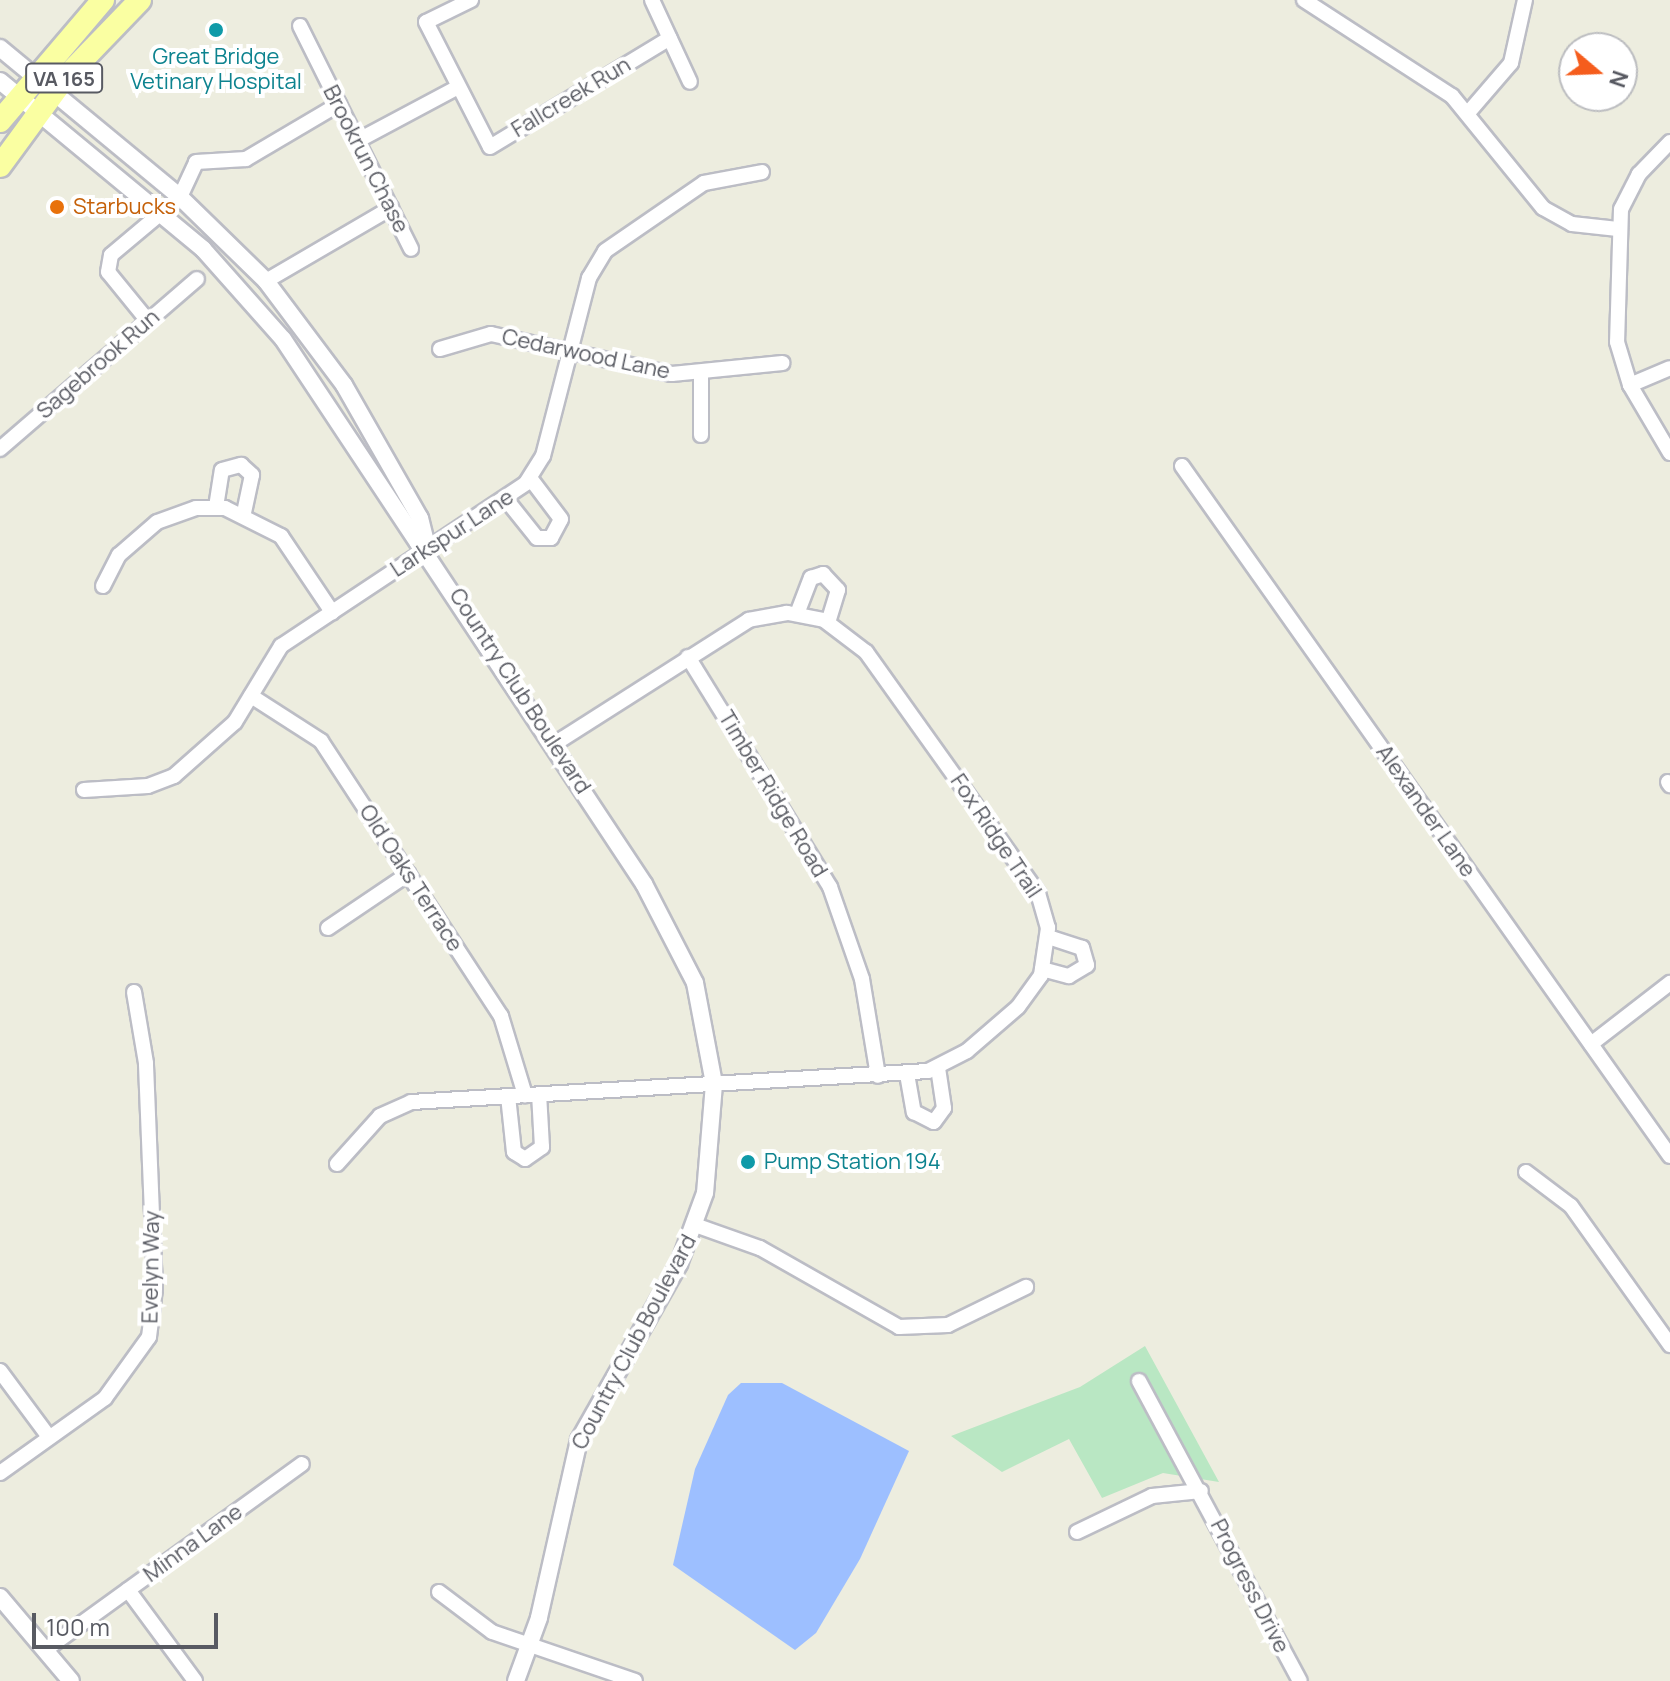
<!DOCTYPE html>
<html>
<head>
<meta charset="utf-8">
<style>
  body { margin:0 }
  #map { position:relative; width:1670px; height:1681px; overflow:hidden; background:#ededdf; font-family:Manrope,sans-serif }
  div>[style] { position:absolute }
  .green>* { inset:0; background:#b9e7c3 }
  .water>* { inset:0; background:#9dbfff }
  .roads { filter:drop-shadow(2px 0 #bcbdc5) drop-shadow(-2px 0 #bcbdc5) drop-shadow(0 2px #bcbdc5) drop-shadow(0 -2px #bcbdc5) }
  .minor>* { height:14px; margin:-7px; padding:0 7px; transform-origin:7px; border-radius:7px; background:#fff }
  .tertiary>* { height:16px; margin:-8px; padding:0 8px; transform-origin:8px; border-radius:8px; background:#fff }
  .primary>* { height:22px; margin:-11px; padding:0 11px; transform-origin:11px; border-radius:11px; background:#faffa2 }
  .dots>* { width:22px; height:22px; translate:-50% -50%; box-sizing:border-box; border:4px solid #fff; border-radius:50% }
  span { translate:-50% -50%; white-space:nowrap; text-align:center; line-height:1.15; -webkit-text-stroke:8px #fff; paint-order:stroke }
  .shield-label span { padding:2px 6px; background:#fff; border:2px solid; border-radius:6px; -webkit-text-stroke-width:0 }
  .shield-label { font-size:20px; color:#585a62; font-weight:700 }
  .culture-label { font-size:22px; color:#0d838f }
  .left { translate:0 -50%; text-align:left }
  .street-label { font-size:22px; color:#585a62 }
  .food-label { font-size:22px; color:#c56008 }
  .north { position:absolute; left:1558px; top:32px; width:80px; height:80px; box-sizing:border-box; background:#fff; border:2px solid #bcbdc0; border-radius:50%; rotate:109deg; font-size:22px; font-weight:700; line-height:32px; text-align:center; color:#585a62 }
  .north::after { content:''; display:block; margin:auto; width:28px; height:36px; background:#f55d1d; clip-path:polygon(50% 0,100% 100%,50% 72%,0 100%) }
  .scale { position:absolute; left:32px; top:1613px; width:186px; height:36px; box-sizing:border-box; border:4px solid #585a62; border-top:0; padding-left:10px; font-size:24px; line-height:28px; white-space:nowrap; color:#585a62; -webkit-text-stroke:6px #fff; paint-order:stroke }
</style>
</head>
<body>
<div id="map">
  <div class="green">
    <div style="clip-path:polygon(1145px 1346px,1219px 1482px,1163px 1473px,1102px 1498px,1069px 1439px,1002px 1472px,951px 1436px,1080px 1387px)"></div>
  </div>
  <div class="water">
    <div style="clip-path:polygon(741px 1383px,782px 1383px,909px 1451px,860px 1559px,816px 1633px,795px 1650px,673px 1565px,695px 1469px,728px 1395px)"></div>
  </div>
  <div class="roads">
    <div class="minor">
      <div style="left:471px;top:0;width:50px;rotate:153.9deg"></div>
      <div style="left:426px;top:22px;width:140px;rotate:62.9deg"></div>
      <div style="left:490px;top:147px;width:210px;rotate:-31.2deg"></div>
      <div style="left:652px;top:0;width:90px;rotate:65.1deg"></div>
      <div style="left:1304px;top:0;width:176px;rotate:33deg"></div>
      <div style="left:1452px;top:96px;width:144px;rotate:50.9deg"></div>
      <div style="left:1543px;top:208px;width:33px;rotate:29deg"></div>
      <div style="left:1572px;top:224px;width:46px;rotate:6.2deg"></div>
      <div style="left:300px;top:26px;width:249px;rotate:63.5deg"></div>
      <div style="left:1468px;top:113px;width:66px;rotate:-49.3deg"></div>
      <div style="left:1511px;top:63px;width:65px;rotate:-77.5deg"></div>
      <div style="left:357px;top:141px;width:115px;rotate:-28.1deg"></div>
      <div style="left:1670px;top:142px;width:45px;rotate:134.1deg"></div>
      <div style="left:1639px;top:174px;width:39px;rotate:117deg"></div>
      <div style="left:1621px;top:209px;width:133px;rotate:91.7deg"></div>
      <div style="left:1617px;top:342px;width:45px;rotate:73.2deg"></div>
      <div style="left:1630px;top:385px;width:79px;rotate:59.5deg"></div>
      <div style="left:266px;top:281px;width:145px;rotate:-30.3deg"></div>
      <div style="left:148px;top:321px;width:63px;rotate:-129.2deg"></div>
      <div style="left:108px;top:272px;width:17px;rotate:-80deg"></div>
      <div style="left:111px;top:255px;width:90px;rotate:-40deg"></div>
      <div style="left:180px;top:197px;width:38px;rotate:-65deg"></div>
      <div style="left:196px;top:162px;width:50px;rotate:-3.4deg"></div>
      <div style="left:246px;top:159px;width:108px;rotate:-30.6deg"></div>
      <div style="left:440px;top:349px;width:53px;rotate:-16.4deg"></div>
      <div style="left:491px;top:334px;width:185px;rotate:12.5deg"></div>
      <div style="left:672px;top:374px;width:111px;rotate:-5.7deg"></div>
      <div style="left:701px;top:375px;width:60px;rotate:90deg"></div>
      <div style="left:1630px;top:385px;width:43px;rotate:-23deg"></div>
      <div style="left:0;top:449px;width:260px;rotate:-40.8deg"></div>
      <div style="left:1182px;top:466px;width:845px;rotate:54.73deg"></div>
      <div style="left:505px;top:498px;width:51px;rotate:51.3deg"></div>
      <div style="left:537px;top:538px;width:14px"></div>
      <div style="left:551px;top:538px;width:21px;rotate:-62deg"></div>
      <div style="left:561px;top:519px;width:51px;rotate:-127.1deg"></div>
      <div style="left:216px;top:507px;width:37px;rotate:-81deg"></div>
      <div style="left:222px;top:470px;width:20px;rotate:-15deg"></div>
      <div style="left:241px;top:465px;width:15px;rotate:42deg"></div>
      <div style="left:252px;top:475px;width:39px;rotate:102deg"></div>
      <div style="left:103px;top:586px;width:35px;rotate:-63deg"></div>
      <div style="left:119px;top:555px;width:50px;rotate:-41deg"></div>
      <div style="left:157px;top:522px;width:41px;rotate:-19.7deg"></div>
      <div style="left:196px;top:508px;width:29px"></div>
      <div style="left:225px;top:508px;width:63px;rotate:26.6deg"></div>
      <div style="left:281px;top:536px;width:92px;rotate:56.1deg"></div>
      <div style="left:797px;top:614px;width:39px;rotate:-69deg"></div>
      <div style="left:811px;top:578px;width:13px;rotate:-18deg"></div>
      <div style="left:823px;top:574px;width:22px;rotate:47deg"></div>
      <div style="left:838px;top:590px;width:34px;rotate:107deg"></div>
      <div style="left:688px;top:657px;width:270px;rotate:58.3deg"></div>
      <div style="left:830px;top:887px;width:97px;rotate:70.8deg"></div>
      <div style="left:862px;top:979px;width:98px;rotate:80.6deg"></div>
      <div style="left:251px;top:696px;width:83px;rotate:32.7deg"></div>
      <div style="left:321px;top:741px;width:329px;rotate:56.8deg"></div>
      <div style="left:501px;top:1016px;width:83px;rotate:73.1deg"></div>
      <div style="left:1668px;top:782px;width:4px;rotate:56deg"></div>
      <div style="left:84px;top:790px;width:64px;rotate:-3.6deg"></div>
      <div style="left:148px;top:786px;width:28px;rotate:-21deg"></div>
      <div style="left:174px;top:776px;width:81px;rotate:-41.5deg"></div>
      <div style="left:235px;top:722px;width:89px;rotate:-58.8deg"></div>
      <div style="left:281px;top:646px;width:294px;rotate:-33.6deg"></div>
      <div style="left:526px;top:483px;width:32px;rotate:-58deg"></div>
      <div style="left:543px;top:456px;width:184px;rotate:-75.5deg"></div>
      <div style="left:589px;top:278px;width:31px;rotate:-59deg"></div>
      <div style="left:605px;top:251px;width:120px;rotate:-34.5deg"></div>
      <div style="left:704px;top:183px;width:59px;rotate:-10.7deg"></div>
      <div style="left:328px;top:928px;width:97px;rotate:-34deg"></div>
      <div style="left:1042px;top:969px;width:28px;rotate:15deg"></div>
      <div style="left:1069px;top:976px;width:21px;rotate:-31deg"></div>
      <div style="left:1087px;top:965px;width:18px;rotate:-106deg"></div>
      <div style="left:1082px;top:948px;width:35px;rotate:-162deg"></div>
      <div style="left:1591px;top:1044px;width:100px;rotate:-37.7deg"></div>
      <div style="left:907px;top:1074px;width:39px;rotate:80deg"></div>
      <div style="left:914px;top:1112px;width:22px;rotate:27deg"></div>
      <div style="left:934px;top:1122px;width:17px;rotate:-54deg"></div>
      <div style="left:944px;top:1108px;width:40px;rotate:-98.5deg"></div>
      <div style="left:508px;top:1096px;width:56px;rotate:83.9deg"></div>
      <div style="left:514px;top:1152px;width:13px;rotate:32deg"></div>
      <div style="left:525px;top:1159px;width:21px;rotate:-35deg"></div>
      <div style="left:542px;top:1147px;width:53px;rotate:-93.2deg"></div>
      <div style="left:337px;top:1164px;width:64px;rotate:-48.1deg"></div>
      <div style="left:380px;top:1116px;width:34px;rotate:-24deg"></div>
      <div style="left:411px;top:1102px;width:518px;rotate:-3.43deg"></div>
      <div style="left:928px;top:1071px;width:44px;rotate:-27.1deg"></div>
      <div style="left:967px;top:1051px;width:67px;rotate:-40.8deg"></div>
      <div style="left:1018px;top:1007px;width:39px;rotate:-54deg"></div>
      <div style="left:1041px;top:975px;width:48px;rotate:-81.5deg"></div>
      <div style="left:1048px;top:928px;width:36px;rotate:-106deg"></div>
      <div style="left:1038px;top:893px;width:296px;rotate:-125.5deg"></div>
      <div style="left:866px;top:652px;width:53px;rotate:-142.7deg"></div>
      <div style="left:824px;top:620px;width:38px;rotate:-169deg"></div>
      <div style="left:787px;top:613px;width:39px;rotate:170deg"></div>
      <div style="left:749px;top:620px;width:232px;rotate:147.5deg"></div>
      <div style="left:1526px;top:1172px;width:56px;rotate:37.1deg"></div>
      <div style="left:1571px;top:1206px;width:171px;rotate:54.5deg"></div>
      <div style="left:695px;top:1225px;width:69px;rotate:19.5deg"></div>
      <div style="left:760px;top:1248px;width:160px;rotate:29.6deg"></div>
      <div style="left:899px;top:1327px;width:49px;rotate:-2.3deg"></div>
      <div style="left:948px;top:1325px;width:87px;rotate:-26deg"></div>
      <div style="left:0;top:1371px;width:82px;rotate:53.4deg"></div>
      <div style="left:1139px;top:1381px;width:340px;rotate:61.8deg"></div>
      <div style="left:0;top:1473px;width:129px;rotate:-35.5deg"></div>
      <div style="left:105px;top:1398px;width:75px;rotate:-54.2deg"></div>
      <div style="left:149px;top:1337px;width:48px;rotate:-82.9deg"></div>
      <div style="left:155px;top:1289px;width:226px;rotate:-92.3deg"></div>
      <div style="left:146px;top:1063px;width:72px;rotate:-99.6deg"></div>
      <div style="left:1077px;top:1532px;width:83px;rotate:-25.6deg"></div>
      <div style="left:1152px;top:1496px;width:49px;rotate:-5.8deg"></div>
      <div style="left:128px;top:1590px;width:113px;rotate:53.6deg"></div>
      <div style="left:439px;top:1592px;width:66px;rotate:37deg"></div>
      <div style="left:492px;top:1632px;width:151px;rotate:18.9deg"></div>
      <div style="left:45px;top:1650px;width:317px;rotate:-35.9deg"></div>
    </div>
    <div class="tertiary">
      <div style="left:0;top:48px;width:234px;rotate:39.6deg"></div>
      <div style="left:180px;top:197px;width:120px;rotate:44.3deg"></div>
      <div style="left:266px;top:281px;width:130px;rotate:53.1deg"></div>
      <div style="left:344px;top:385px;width:153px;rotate:60.3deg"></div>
      <div style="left:420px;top:518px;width:30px;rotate:76deg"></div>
      <div style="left:0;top:81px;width:264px;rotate:39.6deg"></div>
      <div style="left:203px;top:249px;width:120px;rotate:48.4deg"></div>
      <div style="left:283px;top:339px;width:654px;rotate:56.48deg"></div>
      <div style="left:644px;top:884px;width:111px;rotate:62.7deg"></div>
      <div style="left:695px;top:983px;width:103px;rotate:79.3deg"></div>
      <div style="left:714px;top:1084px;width:109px;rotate:94.7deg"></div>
      <div style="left:705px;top:1193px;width:76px;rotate:110.1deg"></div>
      <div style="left:679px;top:1264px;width:202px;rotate:119.6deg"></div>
      <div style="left:579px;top:1440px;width:182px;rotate:102.7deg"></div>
      <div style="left:539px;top:1618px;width:67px;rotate:110.1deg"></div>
      <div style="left:0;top:1597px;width:110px;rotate:49.8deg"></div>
    </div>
    <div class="primary">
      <div style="left:0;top:121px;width:159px;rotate:-49.6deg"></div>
      <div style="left:0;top:166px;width:107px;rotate:-53.8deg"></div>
      <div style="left:63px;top:80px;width:111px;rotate:-46.1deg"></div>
    </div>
  </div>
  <div class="dots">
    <div style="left:216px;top:30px;background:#0f9aa8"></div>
    <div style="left:57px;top:207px;background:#e8710a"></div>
    <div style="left:748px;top:1162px;background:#0f9aa8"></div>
  </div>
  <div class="shield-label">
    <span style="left:64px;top:78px">VA 165</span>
  </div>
  <div class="culture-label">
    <span style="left:216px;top:69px">Great Bridge<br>Vetinary Hospital</span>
    <span class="left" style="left:764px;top:1162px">Pump Station 194</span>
  </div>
  <div class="street-label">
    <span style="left:571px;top:97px;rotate:-31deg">Fallcreek Run</span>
    <span style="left:366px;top:159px;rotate:63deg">Brookrun Chase</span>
    <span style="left:586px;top:354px;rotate:12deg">Cedarwood Lane</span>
    <span style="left:98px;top:364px;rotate:-41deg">Sagebrook Run</span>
    <span style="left:452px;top:533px;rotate:-33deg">Larkspur Lane</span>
    <span style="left:520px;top:691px;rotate:57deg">Country Club Boulevard</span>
    <span style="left:773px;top:794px;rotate:59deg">Timber Ridge Road</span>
    <span style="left:1426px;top:811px;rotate:55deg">Alexander Lane</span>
    <span style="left:996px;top:836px;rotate:56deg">Fox Ridge Trail</span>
    <span style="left:411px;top:878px;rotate:57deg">Old Oaks Terrace</span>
    <span style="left:151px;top:1267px;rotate:-89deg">Evelyn Way</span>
    <span style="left:634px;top:1342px;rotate:-62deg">Country Club Boulevard</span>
    <span style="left:193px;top:1543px;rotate:-36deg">Minna Lane</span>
    <span style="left:1250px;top:1586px;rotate:63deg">Progress Drive</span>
  </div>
  <div class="food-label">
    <span class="left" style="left:73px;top:207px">Starbucks</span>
  </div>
  <div class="north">N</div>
  <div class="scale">100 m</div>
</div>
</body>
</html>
